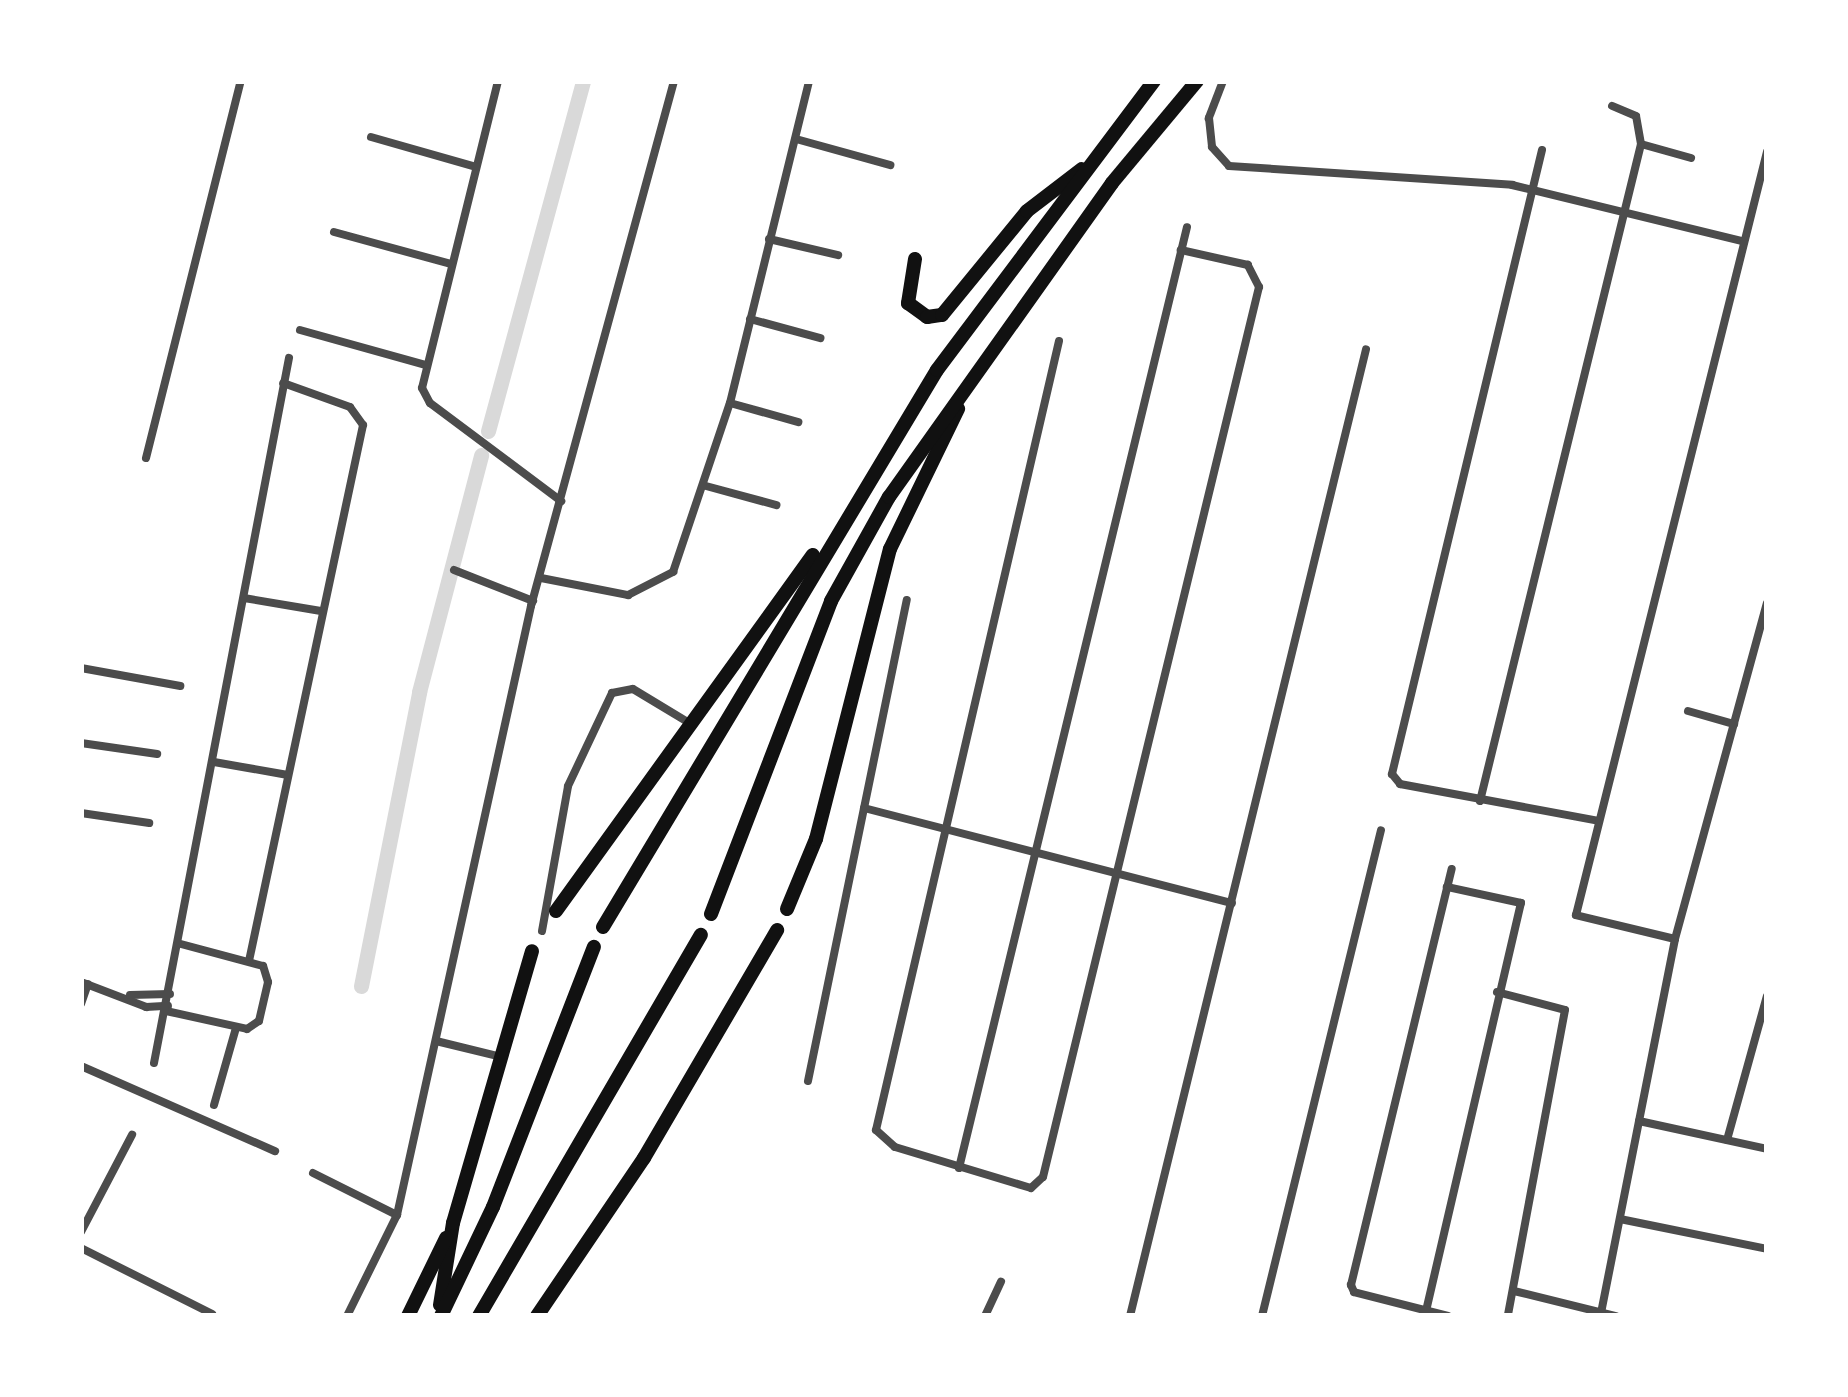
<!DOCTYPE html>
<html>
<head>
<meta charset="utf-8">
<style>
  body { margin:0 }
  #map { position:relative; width:1848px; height:1397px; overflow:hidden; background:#fff; font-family:"Noto Serif",serif }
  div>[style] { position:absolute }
  .canal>* { height:15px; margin:-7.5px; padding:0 7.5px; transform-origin:7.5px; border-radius:7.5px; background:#d9d9d9 }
  .minor>* { height:8px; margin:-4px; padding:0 4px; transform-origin:4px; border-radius:4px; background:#4c4c4c }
  .motorway>* { height:14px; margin:-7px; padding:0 7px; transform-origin:7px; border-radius:7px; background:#111 }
  span { translate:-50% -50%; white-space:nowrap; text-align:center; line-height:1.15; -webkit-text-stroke:9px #fff; paint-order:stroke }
  .frame { position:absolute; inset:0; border:84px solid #fff; pointer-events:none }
</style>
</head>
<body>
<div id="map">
  <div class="canal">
    <div style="left:488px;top:431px;width:363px;rotate:-74.8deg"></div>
    <div style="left:361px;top:986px;width:300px;rotate:-78.8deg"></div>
    <div style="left:419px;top:692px;width:245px;rotate:-75.3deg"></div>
  </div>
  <div class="minor">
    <div style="left:498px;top:81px;width:316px;rotate:103.9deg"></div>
    <div style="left:422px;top:388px;width:17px;rotate:62deg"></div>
    <div style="left:430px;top:403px;width:164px;rotate:36.8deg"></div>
    <div style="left:1223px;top:81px;width:40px;rotate:111deg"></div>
    <div style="left:1209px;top:118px;width:29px;rotate:84deg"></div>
    <div style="left:1212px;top:147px;width:25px;rotate:48deg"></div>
    <div style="left:1229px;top:166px;width:284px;rotate:3.8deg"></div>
    <div style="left:1512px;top:185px;width:237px;rotate:13.7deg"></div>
    <div style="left:371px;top:137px;width:109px;rotate:15.9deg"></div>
    <div style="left:796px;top:139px;width:98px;rotate:15.5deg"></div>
    <div style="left:1641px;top:144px;width:52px;rotate:15.6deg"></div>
    <div style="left:1542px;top:150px;width:642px;rotate:103.52deg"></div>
    <div style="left:1392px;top:774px;width:13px;rotate:51deg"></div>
    <div style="left:1400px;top:784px;width:202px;rotate:10.5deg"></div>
    <div style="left:334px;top:232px;width:121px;rotate:15.3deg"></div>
    <div style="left:769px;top:239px;width:71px;rotate:13.1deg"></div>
    <div style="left:750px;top:319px;width:73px;rotate:15.2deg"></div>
    <div style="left:300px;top:330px;width:130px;rotate:15.6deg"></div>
    <div style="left:1059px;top:341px;width:810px;rotate:103.06deg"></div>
    <div style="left:876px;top:1130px;width:25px;rotate:42deg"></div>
    <div style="left:895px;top:1147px;width:142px;rotate:16.8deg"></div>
    <div style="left:1031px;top:1188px;width:16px;rotate:-43deg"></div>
    <div style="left:1043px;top:1177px;width:916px;rotate:-76.36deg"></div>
    <div style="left:1259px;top:287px;width:25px;rotate:-117deg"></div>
    <div style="left:1248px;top:265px;width:69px;rotate:-167.4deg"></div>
    <div style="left:730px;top:403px;width:71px;rotate:15.6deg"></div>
    <div style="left:146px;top:458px;width:389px;rotate:-75.9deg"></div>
    <div style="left:706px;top:486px;width:73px;rotate:15.2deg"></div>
    <div style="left:454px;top:570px;width:85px;rotate:21.4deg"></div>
    <div style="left:541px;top:578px;width:89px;rotate:11.1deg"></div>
    <div style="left:628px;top:595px;width:51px;rotate:-27.1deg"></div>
    <div style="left:673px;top:572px;width:178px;rotate:-71.4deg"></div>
    <div style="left:730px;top:403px;width:332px;rotate:-76.2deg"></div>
    <div style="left:244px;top:598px;width:78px;rotate:9.6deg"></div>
    <div style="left:81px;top:668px;width:101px;rotate:10.3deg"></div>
    <div style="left:1688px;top:711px;width:48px;rotate:15.8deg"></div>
    <div style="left:81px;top:743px;width:77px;rotate:8.2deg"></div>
    <div style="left:214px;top:762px;width:75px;rotate:10deg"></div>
    <div style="left:1480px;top:801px;width:676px;rotate:-76.23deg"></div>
    <div style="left:1641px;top:144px;width:28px;rotate:-100deg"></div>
    <div style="left:1636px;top:116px;width:26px;rotate:-157deg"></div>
    <div style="left:864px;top:808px;width:380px;rotate:14.5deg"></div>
    <div style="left:81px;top:813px;width:69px;rotate:8.4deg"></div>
    <div style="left:542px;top:931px;width:147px;rotate:-79.8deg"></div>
    <div style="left:568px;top:786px;width:103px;rotate:-64.7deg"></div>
    <div style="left:612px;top:693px;width:21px;rotate:-11deg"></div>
    <div style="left:633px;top:689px;width:68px;rotate:31.1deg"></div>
    <div style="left:1675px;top:939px;width:102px;rotate:-166.4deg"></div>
    <div style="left:1576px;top:915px;width:787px;rotate:-75.95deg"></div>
    <div style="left:249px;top:961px;width:548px;rotate:-77.99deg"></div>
    <div style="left:363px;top:425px;width:22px;rotate:-126deg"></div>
    <div style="left:350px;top:407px;width:71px;rotate:-160.3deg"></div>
    <div style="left:81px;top:982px;width:70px;rotate:21deg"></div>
    <div style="left:146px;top:1007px;width:22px;rotate:-3deg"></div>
    <div style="left:1497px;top:992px;width:70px;rotate:14.8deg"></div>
    <div style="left:1565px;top:1010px;width:311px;rotate:100.6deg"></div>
    <div style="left:130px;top:995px;width:40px;rotate:-1.4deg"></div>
    <div style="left:81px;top:1004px;width:21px;rotate:-71deg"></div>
    <div style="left:166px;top:1011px;width:83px;rotate:12.5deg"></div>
    <div style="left:247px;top:1029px;width:14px;rotate:-34deg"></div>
    <div style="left:259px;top:1021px;width:40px;rotate:-77deg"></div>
    <div style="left:268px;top:982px;width:17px;rotate:-107deg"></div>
    <div style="left:263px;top:966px;width:85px;rotate:-165deg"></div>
    <div style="left:436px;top:1041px;width:67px;rotate:13.8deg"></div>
    <div style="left:154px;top:1063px;width:718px;rotate:-79.16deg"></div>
    <div style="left:81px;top:1066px;width:212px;rotate:23.7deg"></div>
    <div style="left:808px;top:1081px;width:491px;rotate:-78.4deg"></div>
    <div style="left:214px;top:1105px;width:80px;rotate:-74.1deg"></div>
    <div style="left:1639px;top:1121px;width:131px;rotate:12.3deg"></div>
    <div style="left:1727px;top:1140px;width:149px;rotate:-74.5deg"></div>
    <div style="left:959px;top:1168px;width:968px;rotate:-76.38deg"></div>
    <div style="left:313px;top:1173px;width:94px;rotate:26.6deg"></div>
    <div style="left:1620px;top:1219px;width:150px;rotate:11.5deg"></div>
    <div style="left:81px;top:1232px;width:110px;rotate:-62.3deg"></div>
    <div style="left:81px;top:1248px;width:147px;rotate:26.7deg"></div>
    <div style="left:1514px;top:1291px;width:105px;rotate:13.8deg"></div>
    <div style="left:1426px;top:1311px;width:419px;rotate:-76.9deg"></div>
    <div style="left:1521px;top:903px;width:76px;rotate:-167.8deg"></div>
    <div style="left:1601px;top:1313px;width:381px;rotate:-78.8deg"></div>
    <div style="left:1675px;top:939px;width:348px;rotate:-74.7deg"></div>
    <div style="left:347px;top:1316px;width:113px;rotate:-63.7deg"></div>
    <div style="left:397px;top:1215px;width:624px;rotate:-77.59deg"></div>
    <div style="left:531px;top:606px;width:544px;rotate:-74.76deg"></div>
    <div style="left:985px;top:1316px;width:38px;rotate:-65deg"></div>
    <div style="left:1130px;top:1316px;width:995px;rotate:-76.28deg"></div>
    <div style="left:1262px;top:1316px;width:500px;rotate:-76.24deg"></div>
    <div style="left:1448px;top:1316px;width:97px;rotate:-165.7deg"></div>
    <div style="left:1354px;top:1292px;width:8px;rotate:-113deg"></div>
    <div style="left:1351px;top:1285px;width:428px;rotate:-76.4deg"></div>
  </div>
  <div class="motorway">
    <div style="left:915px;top:259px;width:45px;rotate:99deg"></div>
    <div style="left:908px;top:303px;width:24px;rotate:36deg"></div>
    <div style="left:927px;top:317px;width:15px;rotate:-8deg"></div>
    <div style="left:942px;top:315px;width:134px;rotate:-50.7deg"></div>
    <div style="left:1027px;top:211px;width:69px;rotate:-37.4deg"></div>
    <div style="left:787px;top:909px;width:76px;rotate:-67.5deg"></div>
    <div style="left:816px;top:839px;width:299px;rotate:-75.7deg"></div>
    <div style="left:890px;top:549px;width:156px;rotate:-64.1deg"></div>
    <div style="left:556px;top:911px;width:439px;rotate:-54.2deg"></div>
    <div style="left:711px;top:914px;width:335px;rotate:-69deg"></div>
    <div style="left:831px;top:601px;width:119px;rotate:-60.9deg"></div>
    <div style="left:889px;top:497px;width:385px;rotate:-54.6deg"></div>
    <div style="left:1112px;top:183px;width:133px;rotate:-50.2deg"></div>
    <div style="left:603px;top:927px;width:649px;rotate:-59.05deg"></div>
    <div style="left:937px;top:370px;width:361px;rotate:-53.1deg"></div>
    <div style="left:440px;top:1305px;width:83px;rotate:-81deg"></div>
    <div style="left:453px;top:1223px;width:283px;rotate:-73.8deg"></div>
    <div style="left:408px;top:1316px;width:87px;rotate:-64deg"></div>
    <div style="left:441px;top:1316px;width:121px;rotate:-64.5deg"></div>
    <div style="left:493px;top:1207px;width:279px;rotate:-68.8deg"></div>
    <div style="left:479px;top:1316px;width:441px;rotate:-59.8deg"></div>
    <div style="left:537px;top:1316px;width:191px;rotate:-55.9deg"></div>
    <div style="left:644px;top:1158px;width:264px;rotate:-59.7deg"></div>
  </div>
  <div class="frame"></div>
</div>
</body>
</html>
